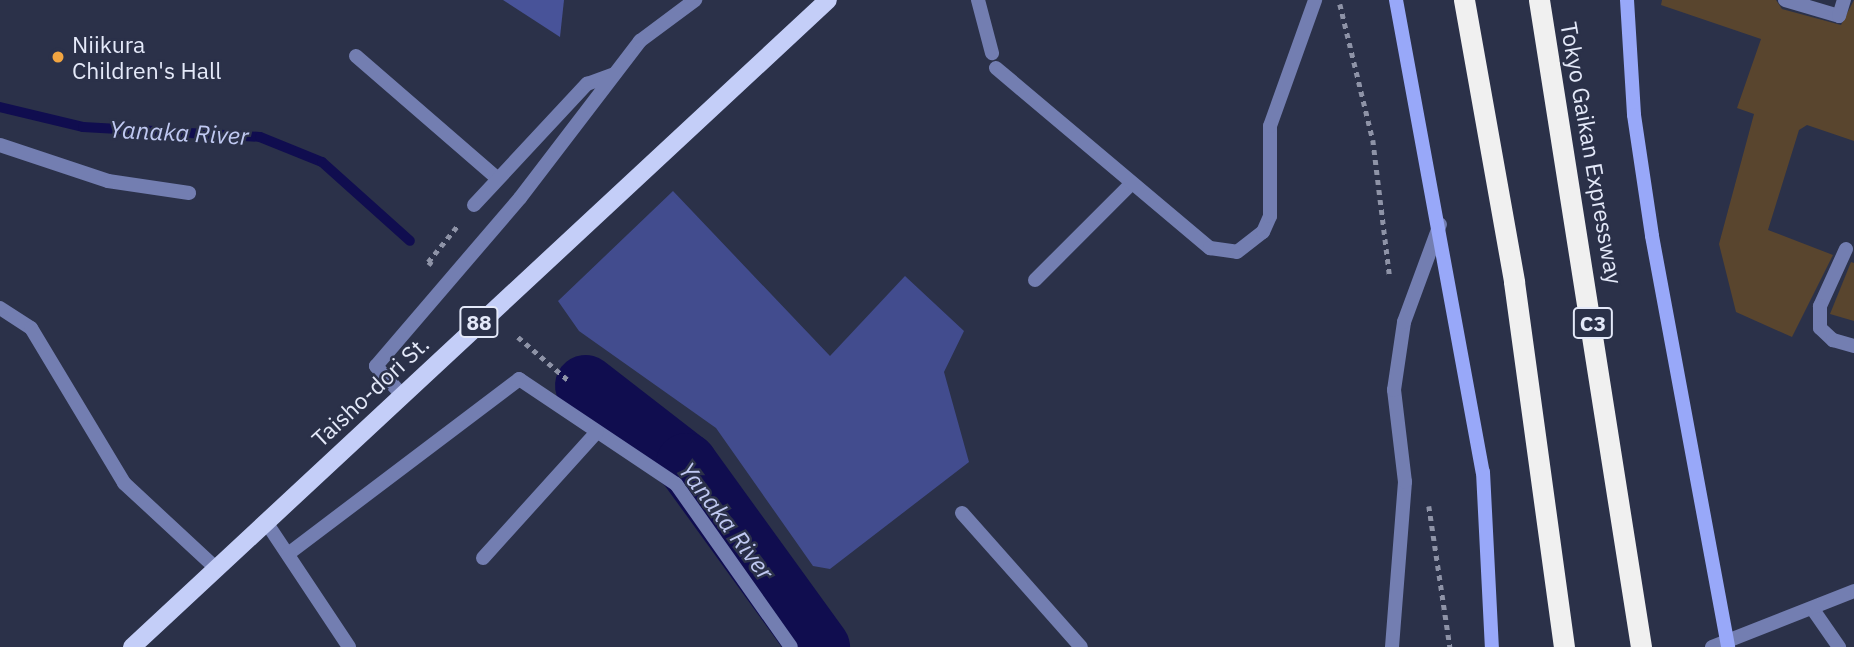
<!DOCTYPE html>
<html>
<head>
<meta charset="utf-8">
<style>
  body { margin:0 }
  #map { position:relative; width:1854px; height:647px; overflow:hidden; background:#2b3149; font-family:"IBM Plex Sans",sans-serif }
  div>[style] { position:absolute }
  .green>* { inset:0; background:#424c8e }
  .forest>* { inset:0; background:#485399 }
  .stream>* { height:10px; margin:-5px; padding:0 5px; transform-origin:5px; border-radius:5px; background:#100d4f }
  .river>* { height:61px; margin:-30.5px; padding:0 30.5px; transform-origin:30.5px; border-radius:30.5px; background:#100d4f }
  .building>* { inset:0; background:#59452e }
  .path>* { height:4.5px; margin-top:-2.25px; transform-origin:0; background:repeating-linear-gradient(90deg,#8e93a7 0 5px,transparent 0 10px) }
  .lane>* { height:14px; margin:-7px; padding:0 7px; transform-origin:7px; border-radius:7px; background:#737eb1 }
  .street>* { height:14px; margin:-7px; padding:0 7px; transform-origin:7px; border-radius:7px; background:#737eb1 }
  .secondary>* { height:14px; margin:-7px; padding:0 7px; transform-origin:7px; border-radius:7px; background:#98a8f9 }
  .primary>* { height:18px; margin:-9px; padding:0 9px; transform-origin:9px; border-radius:9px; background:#c4cef8 }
  .highway>* { height:21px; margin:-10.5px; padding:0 10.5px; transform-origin:10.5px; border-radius:10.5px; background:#f0f0f0 }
  .dots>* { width:19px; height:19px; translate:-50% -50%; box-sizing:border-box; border:4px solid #2b3149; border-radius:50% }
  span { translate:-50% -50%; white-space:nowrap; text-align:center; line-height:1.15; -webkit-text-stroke:5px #2b3149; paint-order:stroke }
  .shield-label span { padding:2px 5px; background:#2b3149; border:2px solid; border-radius:5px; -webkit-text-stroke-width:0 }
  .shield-label { font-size:21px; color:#e4e9f9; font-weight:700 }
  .poi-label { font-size:23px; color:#e4e9f9 }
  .left { translate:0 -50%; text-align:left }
  .street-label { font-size:23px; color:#e4e9f9 }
  .water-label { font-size:24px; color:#c0c9f2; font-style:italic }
</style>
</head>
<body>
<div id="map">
  <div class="green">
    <div style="clip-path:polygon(673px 191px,830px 356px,905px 276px,964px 331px,944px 372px,969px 462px,830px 569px,813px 566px,716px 428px,579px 331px,558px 301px)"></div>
  </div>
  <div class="forest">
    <div style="clip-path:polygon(503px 0,564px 0,560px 37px)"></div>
  </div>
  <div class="stream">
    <div style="left:0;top:107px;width:85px;rotate:13.5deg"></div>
    <div style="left:83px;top:127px;width:177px;rotate:3.2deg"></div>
    <div style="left:260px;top:137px;width:67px;rotate:22deg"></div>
    <div style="left:322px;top:162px;width:118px;rotate:41.9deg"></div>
  </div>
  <div class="river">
    <div style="left:585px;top:385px;width:128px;rotate:37.7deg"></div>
    <div style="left:686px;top:463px;width:227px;rotate:54.1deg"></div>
  </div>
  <div class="building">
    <div style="clip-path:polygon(1662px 0,1776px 0,1782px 9px,1841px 25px,1854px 0,1854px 141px,1807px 125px,1799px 130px,1768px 230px,1833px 255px,1792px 337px,1736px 312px,1719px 244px,1754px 114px,1737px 108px,1761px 39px,1661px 5px)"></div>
    <div style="clip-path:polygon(1851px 262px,1854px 263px,1854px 321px,1830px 314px)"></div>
  </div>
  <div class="path">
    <div style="left:1340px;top:4px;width:140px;rotate:76.4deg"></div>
    <div style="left:1373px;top:140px;width:139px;rotate:83deg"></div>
    <div style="left:432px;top:265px;width:5px;rotate:-143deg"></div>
    <div style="left:428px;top:262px;width:49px;rotate:-50.8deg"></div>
    <div style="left:518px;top:337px;width:66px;rotate:40.7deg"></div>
    <div style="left:1429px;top:506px;width:143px;rotate:81.5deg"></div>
  </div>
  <div class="lane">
    <div style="left:978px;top:0;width:55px;rotate:75.2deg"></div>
    <div style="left:356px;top:56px;width:186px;rotate:40.9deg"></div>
    <div style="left:1846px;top:249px;width:63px;rotate:114.5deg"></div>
    <div style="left:1820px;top:306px;width:22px;rotate:90deg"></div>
    <div style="left:1820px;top:328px;width:18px;rotate:43deg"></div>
    <div style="left:1833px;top:340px;width:22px;rotate:16deg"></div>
    <div style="left:1035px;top:280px;width:137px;rotate:-45deg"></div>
    <div style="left:962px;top:513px;width:179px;rotate:48.4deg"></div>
    <div style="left:1814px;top:611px;width:44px;rotate:55.2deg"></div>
  </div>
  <div class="street">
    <div style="left:1785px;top:0;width:56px;rotate:16.5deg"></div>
    <div style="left:1839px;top:16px;width:17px;rotate:-73deg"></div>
    <div style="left:996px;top:68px;width:280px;rotate:40.1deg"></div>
    <div style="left:1210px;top:248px;width:27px;rotate:8deg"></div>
    <div style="left:1237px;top:252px;width:33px;rotate:-38deg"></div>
    <div style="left:1263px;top:232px;width:17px;rotate:-66deg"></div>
    <div style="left:1270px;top:216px;width:90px;rotate:-90deg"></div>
    <div style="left:1270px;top:126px;width:134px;rotate:-70.3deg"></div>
    <div style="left:0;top:145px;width:114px;rotate:18.4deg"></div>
    <div style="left:108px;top:181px;width:82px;rotate:8.4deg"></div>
    <div style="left:474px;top:205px;width:166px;rotate:-47deg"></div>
    <div style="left:587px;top:84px;width:29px;rotate:-20deg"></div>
    <div style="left:0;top:308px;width:37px;rotate:33deg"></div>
    <div style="left:31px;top:328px;width:181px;rotate:59deg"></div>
    <div style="left:124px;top:483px;width:127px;rotate:42.8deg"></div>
    <div style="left:402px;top:395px;width:39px;rotate:-132deg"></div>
    <div style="left:376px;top:366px;width:221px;rotate:-49.4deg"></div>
    <div style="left:520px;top:198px;width:198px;rotate:-52.6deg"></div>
    <div style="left:640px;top:41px;width:69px;rotate:-36.7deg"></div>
    <div style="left:266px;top:522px;width:150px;rotate:56.4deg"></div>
    <div style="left:288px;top:554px;width:290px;rotate:-37.1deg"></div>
    <div style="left:519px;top:379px;width:189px;rotate:33.8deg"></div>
    <div style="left:676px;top:484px;width:199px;rotate:54.8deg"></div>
    <div style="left:483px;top:558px;width:170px;rotate:-47.9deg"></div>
    <div style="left:1392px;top:647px;width:166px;rotate:-85.5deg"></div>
    <div style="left:1405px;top:482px;width:93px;rotate:-96.8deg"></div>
    <div style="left:1394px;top:390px;width:69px;rotate:-81.6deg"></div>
    <div style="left:1404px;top:322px;width:104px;rotate:-69.8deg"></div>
    <div style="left:1712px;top:647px;width:153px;rotate:-21.5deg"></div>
  </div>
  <div class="secondary">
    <div style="left:1396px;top:0;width:480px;rotate:79.6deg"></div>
    <div style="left:1483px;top:472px;width:175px;rotate:87.1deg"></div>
    <div style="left:1627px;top:0;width:115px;rotate:86.5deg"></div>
    <div style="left:1634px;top:115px;width:122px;rotate:81.5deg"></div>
    <div style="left:1652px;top:236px;width:418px;rotate:79.5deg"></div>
  </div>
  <div class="primary">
    <div style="left:132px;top:647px;width:950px;rotate:-42.91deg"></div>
  </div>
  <div class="highway">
    <div style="left:1464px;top:0;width:286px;rotate:79.9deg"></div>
    <div style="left:1514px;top:282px;width:368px;rotate:82.2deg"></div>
    <div style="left:1539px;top:0;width:655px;rotate:81.04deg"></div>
  </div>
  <div class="dots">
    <div style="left:58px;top:57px;background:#f2a541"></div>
  </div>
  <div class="shield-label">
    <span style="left:479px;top:322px">88</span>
    <span style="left:1593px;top:323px">C3</span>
  </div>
  <div class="poi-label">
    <span class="left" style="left:72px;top:57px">Niikura<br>Children's Hall</span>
  </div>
  <div class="street-label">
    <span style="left:1592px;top:153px;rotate:80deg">Tokyo Gaikan Expressway</span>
    <span style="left:370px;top:391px;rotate:-43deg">Taisho-dori St.</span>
  </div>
  <div class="water-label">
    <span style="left:179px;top:133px;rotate:3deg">Yanaka River</span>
    <span style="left:726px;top:521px;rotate:53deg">Yanaka River</span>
  </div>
</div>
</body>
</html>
